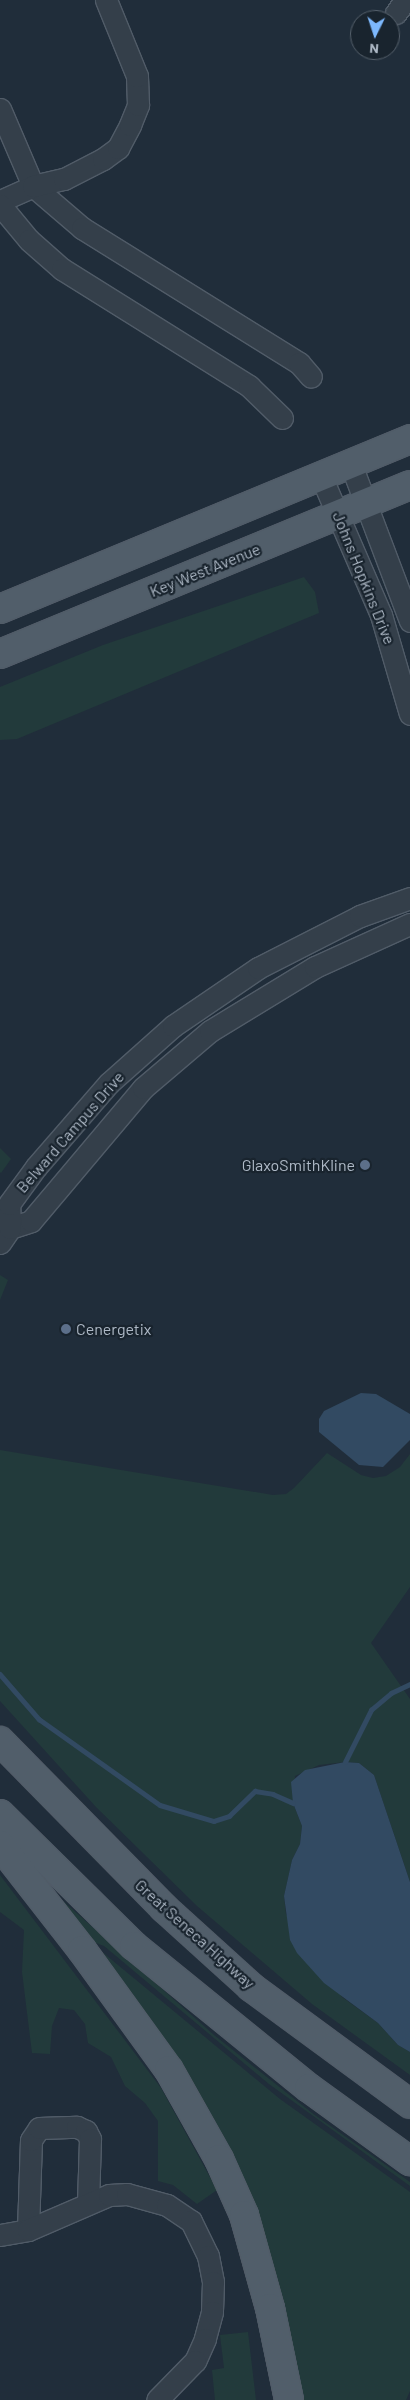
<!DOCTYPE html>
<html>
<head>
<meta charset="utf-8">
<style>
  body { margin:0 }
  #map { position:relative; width:410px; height:2400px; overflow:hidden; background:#202d3a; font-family:Barlow,sans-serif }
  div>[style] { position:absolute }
  .green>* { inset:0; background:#223a3b }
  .water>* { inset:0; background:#324a62 }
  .stream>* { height:4.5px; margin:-2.25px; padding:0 2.25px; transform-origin:2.25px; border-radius:2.25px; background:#324a62 }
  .roads { filter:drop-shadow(1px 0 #515c68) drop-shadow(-1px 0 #515c68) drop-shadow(0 1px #515c68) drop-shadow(0 -1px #515c68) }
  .minor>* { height:21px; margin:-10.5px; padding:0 10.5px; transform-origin:10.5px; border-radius:10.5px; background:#343f4a }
  .major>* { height:28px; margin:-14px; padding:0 14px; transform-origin:14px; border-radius:14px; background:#515e6a }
  .dots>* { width:14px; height:14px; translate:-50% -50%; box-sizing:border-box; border:2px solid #19242e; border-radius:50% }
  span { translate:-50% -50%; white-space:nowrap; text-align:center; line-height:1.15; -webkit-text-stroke:4.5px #19242e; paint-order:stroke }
  .street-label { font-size:16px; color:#aeb9c6 }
  .poi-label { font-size:16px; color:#aeb9c6 }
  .right { translate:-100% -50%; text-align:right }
  .left { translate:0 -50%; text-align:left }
  .north { position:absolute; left:350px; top:10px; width:50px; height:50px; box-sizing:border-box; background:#19242e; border:1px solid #55606b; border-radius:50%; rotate:184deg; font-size:14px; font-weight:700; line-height:20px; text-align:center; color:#aeb9c6 }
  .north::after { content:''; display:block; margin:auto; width:18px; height:22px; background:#7db8fd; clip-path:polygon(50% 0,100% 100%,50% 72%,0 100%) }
</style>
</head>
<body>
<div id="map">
  <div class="green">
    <div style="clip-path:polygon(304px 577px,315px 592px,319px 613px,17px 739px,0 740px,0 687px,103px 645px)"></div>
    <div style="clip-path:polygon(0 1148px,11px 1159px,1px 1173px,0 1172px)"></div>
    <div style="clip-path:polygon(0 1275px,8px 1280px,0 1300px)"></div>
    <div style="clip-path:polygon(0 1450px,273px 1495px,286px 1494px,294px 1488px,327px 1453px,361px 1475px,373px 1478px,386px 1476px,400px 1467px,410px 1454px,410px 1587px,371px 1643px,410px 1699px,410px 1882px,374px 1775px,359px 1763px,345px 1762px,319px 1765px,295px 1776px,293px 1803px,302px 1826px,300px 1844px,292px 1860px,284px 1896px,286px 1914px,342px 1997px,378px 2023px,398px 2045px,410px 2052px,410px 2075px,312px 2004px,197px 1906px,96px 1807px,0 1701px)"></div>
    <div style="clip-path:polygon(0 1875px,161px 2088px,217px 2190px,197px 2204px,173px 2185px,158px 2181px,158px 2121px,145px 2103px,125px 2086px,111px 2057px,88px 2043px,85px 2024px,74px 2010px,59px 2008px,52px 2026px,50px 2054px,32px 2053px,22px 1972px,24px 1930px,0 1912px)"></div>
    <div style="clip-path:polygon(44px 1884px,214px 2035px,312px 2113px,410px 2182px,410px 2186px,269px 2084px,104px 1946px,91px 1941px)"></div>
    <div style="clip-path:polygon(95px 1946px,280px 2099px,410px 2192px,410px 2391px,406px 2400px,298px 2400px,277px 2297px)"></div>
    <div style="clip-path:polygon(248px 2332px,256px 2400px,215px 2400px,212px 2370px,224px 2368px,220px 2335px)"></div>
  </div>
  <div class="water">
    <div style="clip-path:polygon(361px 1393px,376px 1394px,410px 1414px,410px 1440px,383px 1467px,359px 1465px,319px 1432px,319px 1419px,324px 1411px)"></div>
    <div style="clip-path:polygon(345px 1762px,359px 1763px,374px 1775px,410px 1882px,410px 2052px,398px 2045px,378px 2023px,324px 1983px,297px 1953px,290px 1940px,284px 1896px,292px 1860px,300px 1844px,302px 1826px,293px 1803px,291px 1782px,305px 1770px)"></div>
  </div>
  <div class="stream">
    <div style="left:0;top:1674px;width:60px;rotate:49.1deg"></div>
    <div style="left:39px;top:1719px;width:148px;rotate:35.4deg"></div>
    <div style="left:160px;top:1805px;width:56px;rotate:16.5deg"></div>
    <div style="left:214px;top:1821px;width:16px;rotate:-18deg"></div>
    <div style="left:229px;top:1816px;width:36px;rotate:-44deg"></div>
    <div style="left:255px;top:1791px;width:18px;rotate:9deg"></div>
    <div style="left:273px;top:1794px;width:22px;rotate:24deg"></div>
    <div style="left:345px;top:1762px;width:58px;rotate:-63.4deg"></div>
    <div style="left:371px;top:1710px;width:26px;rotate:-40deg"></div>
    <div style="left:391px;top:1693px;width:21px;rotate:-25deg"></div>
  </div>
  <div class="roads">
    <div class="minor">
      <div style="left:396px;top:13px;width:16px;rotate:-55deg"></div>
      <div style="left:0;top:109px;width:84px;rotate:66.8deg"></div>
      <div style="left:33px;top:186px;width:65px;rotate:40.6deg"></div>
      <div style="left:82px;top:228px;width:256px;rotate:31.9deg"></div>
      <div style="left:299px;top:363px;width:18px;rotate:49deg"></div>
      <div style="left:0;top:201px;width:36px;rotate:-24deg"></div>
      <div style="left:33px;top:186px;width:32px;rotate:-13deg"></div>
      <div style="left:64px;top:179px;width:44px;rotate:-27.1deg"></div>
      <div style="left:103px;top:159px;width:19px;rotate:-36deg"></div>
      <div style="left:118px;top:148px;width:26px;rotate:-62deg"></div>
      <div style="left:130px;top:125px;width:22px;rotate:-68deg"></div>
      <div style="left:138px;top:105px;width:29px;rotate:-92deg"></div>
      <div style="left:137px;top:76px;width:82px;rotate:-112.2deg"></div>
      <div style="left:0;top:205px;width:45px;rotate:50.4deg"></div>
      <div style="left:29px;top:240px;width:44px;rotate:41.3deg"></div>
      <div style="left:62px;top:269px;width:221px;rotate:32deg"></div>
      <div style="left:249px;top:386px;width:46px;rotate:44.1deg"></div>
      <div style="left:350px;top:462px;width:170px;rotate:69.3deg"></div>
      <div style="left:320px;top:474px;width:154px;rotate:66.6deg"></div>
      <div style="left:381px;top:615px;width:103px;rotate:73.7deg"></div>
      <div style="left:10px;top:1228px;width:22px;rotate:-18deg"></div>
      <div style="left:31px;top:1221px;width:174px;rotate:-49.9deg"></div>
      <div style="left:143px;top:1088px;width:88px;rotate:-40.4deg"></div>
      <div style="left:210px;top:1031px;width:123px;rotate:-31.4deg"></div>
      <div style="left:315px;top:967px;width:104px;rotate:-24.4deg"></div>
      <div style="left:0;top:1243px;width:18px;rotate:-56deg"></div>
      <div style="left:10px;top:1228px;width:24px;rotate:-92deg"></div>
      <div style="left:9px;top:1204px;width:46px;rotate:-53.9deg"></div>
      <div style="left:36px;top:1167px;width:111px;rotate:-49deg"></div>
      <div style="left:109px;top:1083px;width:86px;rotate:-41.7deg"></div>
      <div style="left:173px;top:1026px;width:103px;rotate:-34.3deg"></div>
      <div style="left:258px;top:968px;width:114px;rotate:-27deg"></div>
      <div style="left:360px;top:916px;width:53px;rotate:-19.8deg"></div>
      <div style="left:28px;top:2230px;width:90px;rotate:-88.1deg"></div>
      <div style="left:31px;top:2140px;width:14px;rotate:-56deg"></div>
      <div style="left:39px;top:2128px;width:38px;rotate:-2deg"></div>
      <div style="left:77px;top:2127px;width:10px;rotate:24deg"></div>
      <div style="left:86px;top:2131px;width:9px;rotate:63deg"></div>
      <div style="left:90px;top:2139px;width:64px;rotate:91.8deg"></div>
      <div style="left:0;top:2235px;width:28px;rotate:-10deg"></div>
      <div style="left:28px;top:2230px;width:88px;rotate:-23.4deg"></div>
      <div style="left:109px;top:2195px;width:18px;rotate:-3deg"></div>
      <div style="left:127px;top:2194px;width:41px;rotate:15.4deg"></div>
      <div style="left:167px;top:2205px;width:29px;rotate:34deg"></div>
      <div style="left:191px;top:2221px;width:39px;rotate:64deg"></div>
      <div style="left:208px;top:2256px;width:26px;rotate:79deg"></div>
      <div style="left:213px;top:2282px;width:30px;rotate:92deg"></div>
      <div style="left:212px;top:2312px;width:28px;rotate:105deg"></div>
      <div style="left:205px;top:2339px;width:24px;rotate:114deg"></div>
      <div style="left:195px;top:2361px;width:54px;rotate:134.3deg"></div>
    </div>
    <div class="major">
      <div style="left:0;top:609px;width:444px;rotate:-22.5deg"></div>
      <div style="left:0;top:654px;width:443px;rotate:-22.4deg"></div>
      <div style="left:0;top:1741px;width:234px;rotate:45.5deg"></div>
      <div style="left:164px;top:1908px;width:118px;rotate:42.2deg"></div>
      <div style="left:251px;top:1987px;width:197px;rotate:36.3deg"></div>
      <div style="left:0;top:1814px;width:188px;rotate:44.6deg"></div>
      <div style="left:134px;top:1946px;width:225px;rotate:39.1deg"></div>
      <div style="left:309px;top:2088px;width:125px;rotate:35.9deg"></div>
      <div style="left:0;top:1845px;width:133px;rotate:52deg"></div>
      <div style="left:82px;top:1950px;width:148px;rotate:54.1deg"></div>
      <div style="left:169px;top:2070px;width:102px;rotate:60.7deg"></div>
      <div style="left:219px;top:2159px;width:61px;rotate:65.9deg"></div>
      <div style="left:244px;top:2215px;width:97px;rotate:74.4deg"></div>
      <div style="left:270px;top:2308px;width:94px;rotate:78.3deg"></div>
    </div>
  </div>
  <div class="dots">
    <div style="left:365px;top:1165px;background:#5c6f8a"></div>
    <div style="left:66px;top:1329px;background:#5c6f8a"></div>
  </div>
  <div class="street-label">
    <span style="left:205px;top:570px;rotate:-22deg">Key West Avenue</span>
    <span style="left:364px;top:578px;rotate:68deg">Johns Hopkins Drive</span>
    <span style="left:70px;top:1132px;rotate:-49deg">Belward Campus Drive</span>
    <span style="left:195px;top:1934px;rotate:42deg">Great Seneca Highway</span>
  </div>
  <div class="poi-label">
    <span class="right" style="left:355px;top:1165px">GlaxoSmithKline</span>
    <span class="left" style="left:76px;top:1329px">Cenergetix</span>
  </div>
  <div class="north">N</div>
</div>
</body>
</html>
